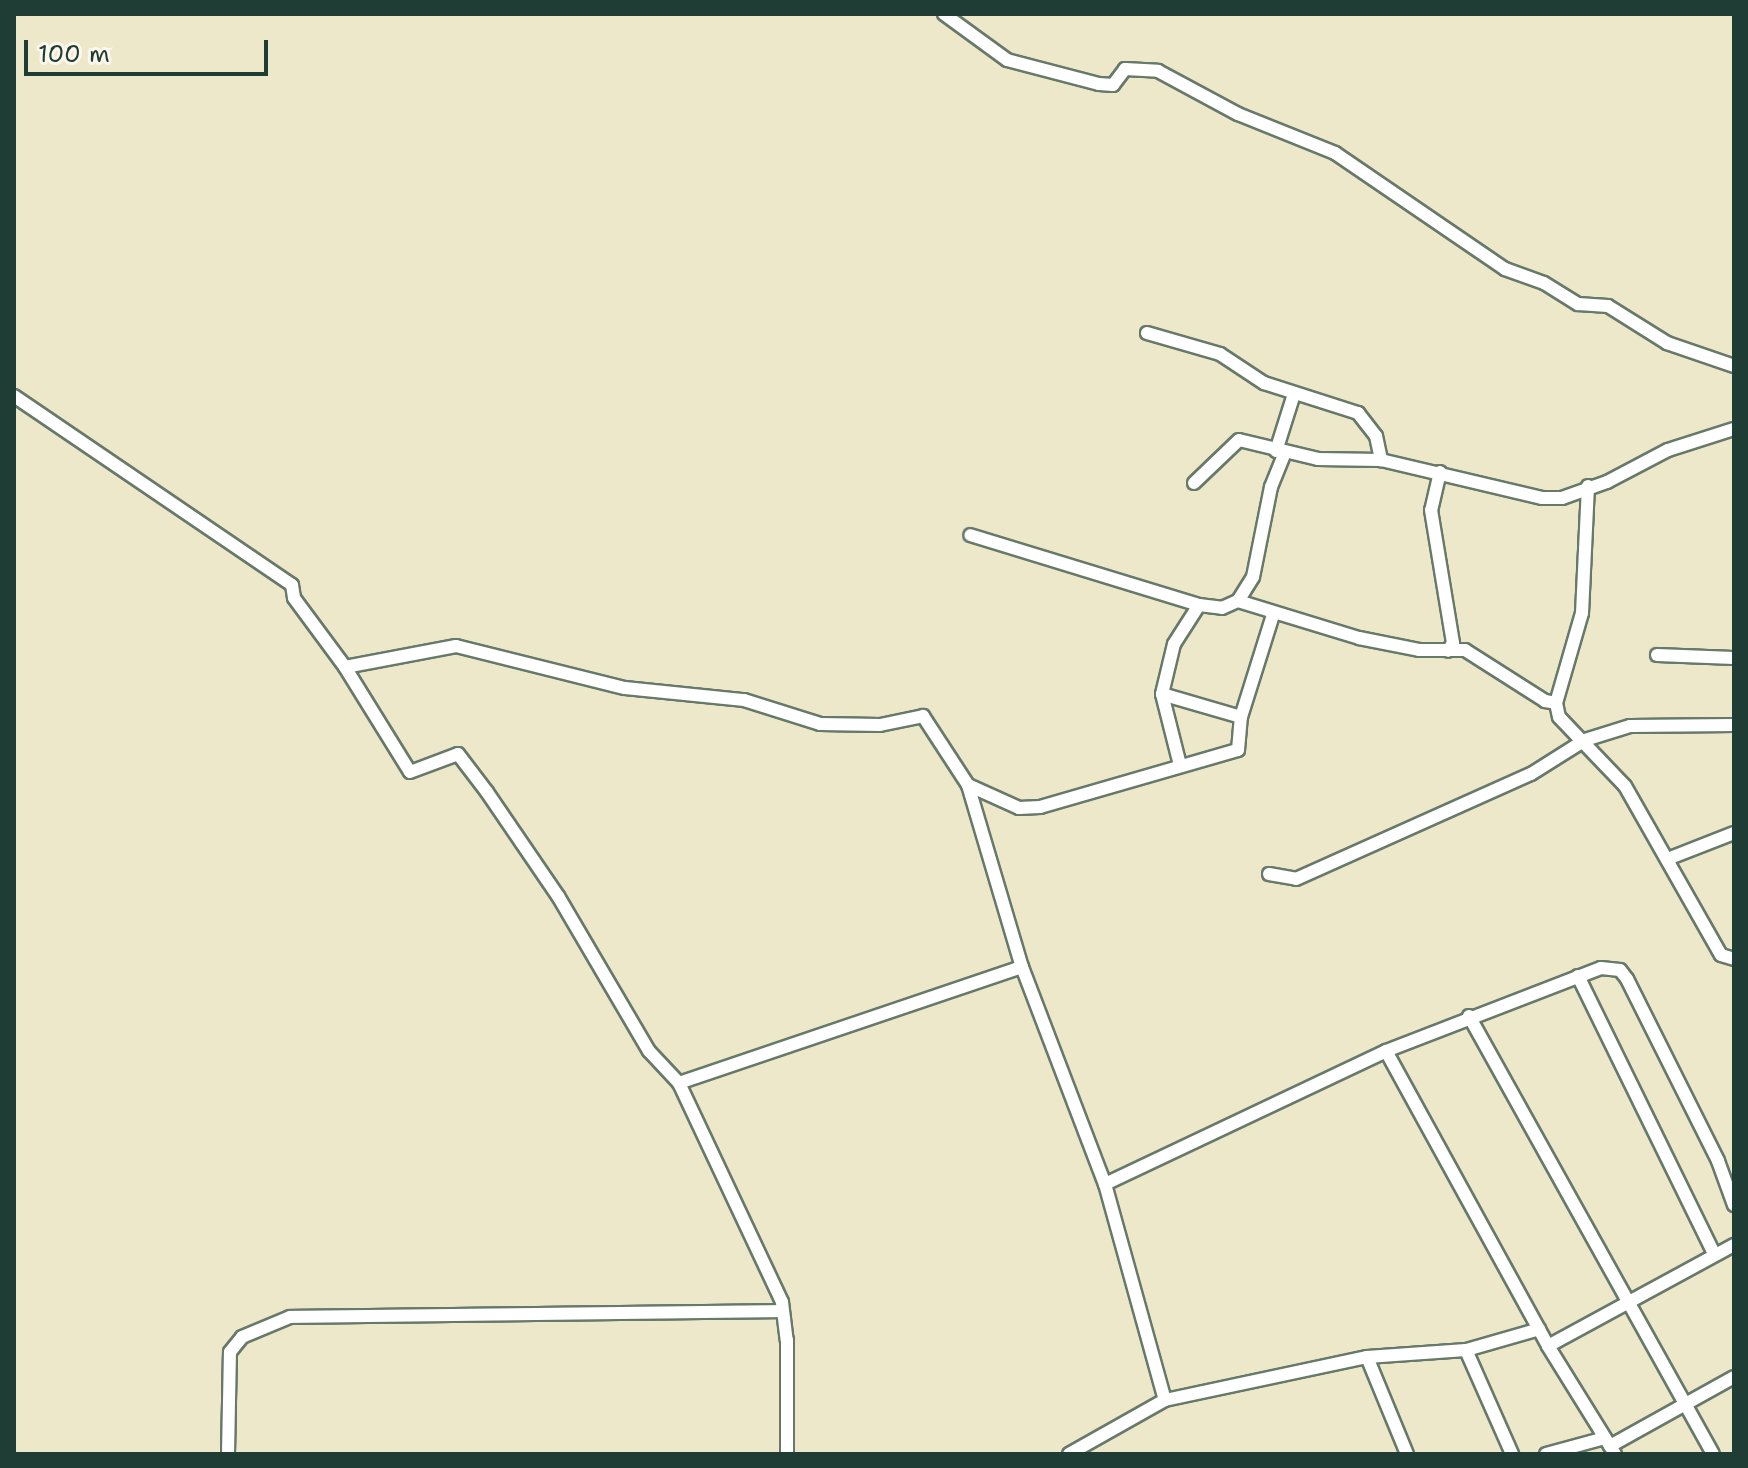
<!DOCTYPE html>
<html>
<head>
<meta charset="utf-8">
<style>
  body { margin:0 }
  #map { position:relative; width:1748px; height:1468px; overflow:hidden; background:#eee8cb; font-family:"Shantell Sans",sans-serif }
  div>[style] { position:absolute }
  .roads { filter:drop-shadow(2px 0 #677969) drop-shadow(-2px 0 #677969) drop-shadow(0 2px #677969) drop-shadow(0 -2px #677969) }
  .minor>* { height:12px; margin:-6px; padding:0 6px; transform-origin:6px; border-radius:6px; background:#fff }
  span { translate:-50% -50%; white-space:nowrap; text-align:center; line-height:1.15; -webkit-text-stroke:8px #fbf7ec; paint-order:stroke }
  .frame { position:absolute; inset:0; border:16px solid #1f3d34; pointer-events:none }
  .scale { position:absolute; left:24px; top:40px; width:244px; height:36px; box-sizing:border-box; border:4px solid #1f3d34; border-top:0; padding-left:10px; font-size:24px; line-height:28px; white-space:nowrap; color:#1f3d34; -webkit-text-stroke:6px #fbf7ec; paint-order:stroke }
</style>
</head>
<body>
<div id="map">
  <div class="roads">
    <div class="minor">
      <div style="left:944px;top:14px;width:78px;rotate:36.1deg"></div>
      <div style="left:1007px;top:60px;width:95px;rotate:14.6deg"></div>
      <div style="left:1099px;top:84px;width:14px;rotate:4deg"></div>
      <div style="left:1113px;top:85px;width:20px;rotate:-53deg"></div>
      <div style="left:1125px;top:69px;width:33px;rotate:3deg"></div>
      <div style="left:1158px;top:71px;width:91px;rotate:28.3deg"></div>
      <div style="left:1238px;top:114px;width:105px;rotate:21.9deg"></div>
      <div style="left:1335px;top:153px;width:206px;rotate:34.3deg"></div>
      <div style="left:1505px;top:269px;width:41px;rotate:19.7deg"></div>
      <div style="left:1544px;top:283px;width:40px;rotate:32deg"></div>
      <div style="left:1578px;top:304px;width:30px;rotate:4deg"></div>
      <div style="left:1608px;top:306px;width:70px;rotate:32.1deg"></div>
      <div style="left:1667px;top:343px;width:71px;rotate:18.9deg"></div>
      <div style="left:1147px;top:333px;width:76px;rotate:16deg"></div>
      <div style="left:1220px;top:354px;width:53px;rotate:33.4deg"></div>
      <div style="left:1264px;top:383px;width:99px;rotate:17.7deg"></div>
      <div style="left:1358px;top:413px;width:29px;rotate:52deg"></div>
      <div style="left:1376px;top:436px;width:25px;rotate:78deg"></div>
      <div style="left:1381px;top:460px;width:165px;rotate:13.3deg"></div>
      <div style="left:1542px;top:498px;width:20px"></div>
      <div style="left:1562px;top:498px;width:48px;rotate:-19.6deg"></div>
      <div style="left:1607px;top:482px;width:69px;rotate:-27.7deg"></div>
      <div style="left:1668px;top:450px;width:69px;rotate:-17.7deg"></div>
      <div style="left:14px;top:396px;width:336px;rotate:34.2deg"></div>
      <div style="left:292px;top:585px;width:13px;rotate:81deg"></div>
      <div style="left:294px;top:598px;width:86px;rotate:53.5deg"></div>
      <div style="left:345px;top:667px;width:123px;rotate:58.2deg"></div>
      <div style="left:410px;top:772px;width:51px;rotate:-20.6deg"></div>
      <div style="left:458px;top:754px;width:48px;rotate:52.7deg"></div>
      <div style="left:487px;top:792px;width:126px;rotate:55.7deg"></div>
      <div style="left:558px;top:896px;width:180px;rotate:59.6deg"></div>
      <div style="left:649px;top:1051px;width:44px;rotate:46.8deg"></div>
      <div style="left:679px;top:1083px;width:242px;rotate:64.8deg"></div>
      <div style="left:782px;top:1302px;width:38px;rotate:83deg"></div>
      <div style="left:787px;top:1340px;width:114px;rotate:90deg"></div>
      <div style="left:1276px;top:451px;width:60px;rotate:-72.5deg"></div>
      <div style="left:1440px;top:472px;width:39px;rotate:103deg"></div>
      <div style="left:1431px;top:510px;width:135px;rotate:80.6deg"></div>
      <div style="left:1453px;top:643px;width:9px;rotate:122deg"></div>
      <div style="left:1194px;top:483px;width:62px;rotate:-43.7deg"></div>
      <div style="left:1239px;top:440px;width:81px;rotate:13.5deg"></div>
      <div style="left:1318px;top:459px;width:63px;rotate:0.9deg"></div>
      <div style="left:1588px;top:486px;width:127px;rotate:92.7deg"></div>
      <div style="left:1582px;top:613px;width:94px;rotate:106.1deg"></div>
      <div style="left:1556px;top:703px;width:14px;rotate:78deg"></div>
      <div style="left:1559px;top:717px;width:95px;rotate:46.3deg"></div>
      <div style="left:1625px;top:786px;width:194px;rotate:60.4deg"></div>
      <div style="left:1721px;top:955px;width:14px;rotate:17deg"></div>
      <div style="left:1238px;top:601px;width:28px;rotate:-58deg"></div>
      <div style="left:1253px;top:577px;width:92px;rotate:-78.7deg"></div>
      <div style="left:1271px;top:487px;width:37px;rotate:-68deg"></div>
      <div style="left:1199px;top:605px;width:23px;rotate:7deg"></div>
      <div style="left:1222px;top:608px;width:17px;rotate:-24deg"></div>
      <div style="left:1238px;top:601px;width:127px;rotate:17deg"></div>
      <div style="left:1359px;top:638px;width:61px;rotate:11.3deg"></div>
      <div style="left:1419px;top:650px;width:46px"></div>
      <div style="left:1465px;top:650px;width:95px;rotate:32.5deg"></div>
      <div style="left:1545px;top:701px;width:11px;rotate:10deg"></div>
      <div style="left:1657px;top:655px;width:77px;rotate:2.2deg"></div>
      <div style="left:345px;top:667px;width:113px;rotate:-10.7deg"></div>
      <div style="left:456px;top:646px;width:174px;rotate:14deg"></div>
      <div style="left:625px;top:688px;width:120px;rotate:5.8deg"></div>
      <div style="left:744px;top:700px;width:80px;rotate:17.5deg"></div>
      <div style="left:820px;top:724px;width:60px;rotate:1deg"></div>
      <div style="left:880px;top:725px;width:44px;rotate:-11.8deg"></div>
      <div style="left:923px;top:716px;width:82px;rotate:56.9deg"></div>
      <div style="left:968px;top:785px;width:190px;rotate:73.5deg"></div>
      <div style="left:1022px;top:967px;width:232px;rotate:69.1deg"></div>
      <div style="left:1105px;top:1184px;width:224px;rotate:74.5deg"></div>
      <div style="left:1162px;top:694px;width:73px;rotate:75.8deg"></div>
      <div style="left:1241px;top:717px;width:107px;rotate:-72.6deg"></div>
      <div style="left:968px;top:785px;width:56px;rotate:24.3deg"></div>
      <div style="left:1019px;top:808px;width:21px;rotate:-3deg"></div>
      <div style="left:1040px;top:807px;width:206px;rotate:-16.1deg"></div>
      <div style="left:1238px;top:750px;width:33px;rotate:-85deg"></div>
      <div style="left:1241px;top:717px;width:82px;rotate:-163.8deg"></div>
      <div style="left:1162px;top:694px;width:51px;rotate:-76.5deg"></div>
      <div style="left:1174px;top:644px;width:46px;rotate:-57.3deg"></div>
      <div style="left:1199px;top:605px;width:239px;rotate:-163deg"></div>
      <div style="left:1670px;top:858px;width:69px;rotate:-21.3deg"></div>
      <div style="left:1269px;top:874px;width:27px;rotate:10deg"></div>
      <div style="left:1296px;top:879px;width:257px;rotate:-24.1deg"></div>
      <div style="left:1531px;top:774px;width:64px;rotate:-32.2deg"></div>
      <div style="left:1585px;top:740px;width:47px;rotate:-17.3deg"></div>
      <div style="left:1630px;top:726px;width:104px;rotate:-0.6deg"></div>
      <div style="left:1578px;top:976px;width:309px;rotate:63.9deg"></div>
      <div style="left:1469px;top:1016px;width:501px;rotate:60.88deg"></div>
      <div style="left:1386px;top:1051px;width:337px;rotate:61.2deg"></div>
      <div style="left:1548px;top:1346px;width:127px;rotate:58.2deg"></div>
      <div style="left:679px;top:1083px;width:362px;rotate:-18.7deg"></div>
      <div style="left:1105px;top:1184px;width:311px;rotate:-25.3deg"></div>
      <div style="left:1386px;top:1051px;width:230px;rotate:-21.1deg"></div>
      <div style="left:1601px;top:968px;width:19px;rotate:6deg"></div>
      <div style="left:1620px;top:970px;width:11px;rotate:52deg"></div>
      <div style="left:1627px;top:979px;width:203px;rotate:63.4deg"></div>
      <div style="left:1718px;top:1161px;width:47px;rotate:70deg"></div>
      <div style="left:1548px;top:1346px;width:212px;rotate:-28.5deg"></div>
      <div style="left:1466px;top:1350px;width:114px;rotate:66.1deg"></div>
      <div style="left:1367px;top:1357px;width:105px;rotate:67.6deg"></div>
      <div style="left:1610px;top:1446px;width:142px;rotate:-29.1deg"></div>
      <div style="left:228px;top:1454px;width:102px;rotate:-88.9deg"></div>
      <div style="left:230px;top:1352px;width:19px;rotate:-51deg"></div>
      <div style="left:242px;top:1337px;width:52px;rotate:-22.6deg"></div>
      <div style="left:290px;top:1317px;width:492px;rotate:-0.7deg"></div>
      <div style="left:1069px;top:1454px;width:110px;rotate:-29.4deg"></div>
      <div style="left:1165px;top:1400px;width:207px;rotate:-12deg"></div>
      <div style="left:1367px;top:1357px;width:99px;rotate:-4deg"></div>
      <div style="left:1466px;top:1350px;width:76px;rotate:-16deg"></div>
      <div style="left:1546px;top:1454px;width:61px;rotate:-15.2deg"></div>
    </div>
  </div>
  <div class="frame"></div>
  <div class="scale">100 m</div>
</div>
</body>
</html>
